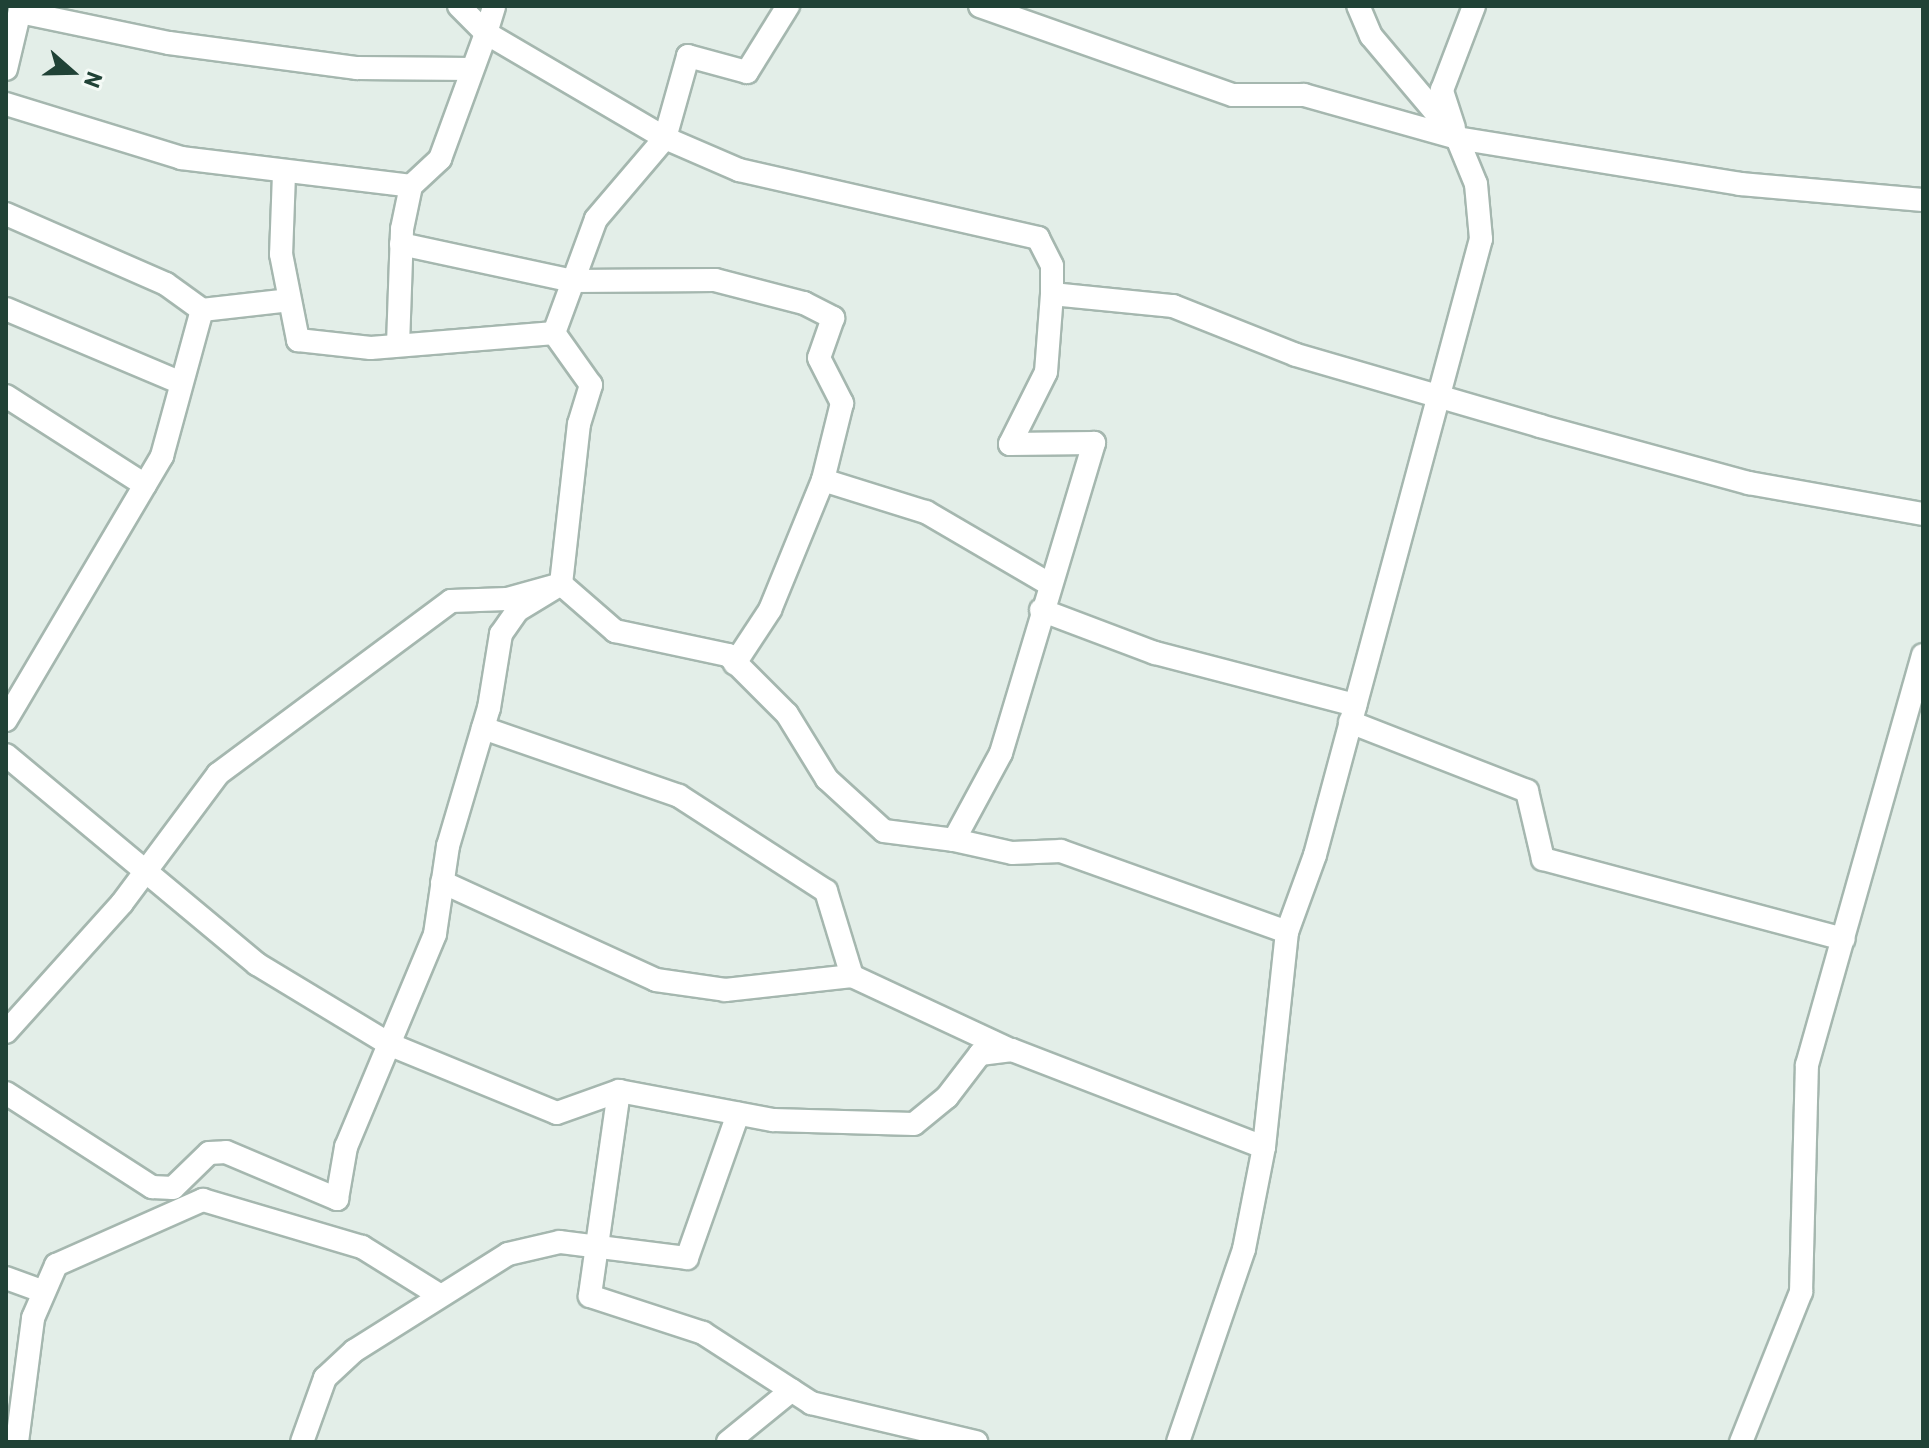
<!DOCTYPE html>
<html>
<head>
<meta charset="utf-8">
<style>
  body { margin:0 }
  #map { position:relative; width:1929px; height:1448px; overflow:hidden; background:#e3eee8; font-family:Barlow,sans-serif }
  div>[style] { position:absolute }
  .roads { filter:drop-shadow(2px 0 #a5b7af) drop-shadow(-2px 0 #a5b7af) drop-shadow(0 2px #a5b7af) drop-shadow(0 -2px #a5b7af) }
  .minor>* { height:22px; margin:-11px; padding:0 11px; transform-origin:11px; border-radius:11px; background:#fff }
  span { translate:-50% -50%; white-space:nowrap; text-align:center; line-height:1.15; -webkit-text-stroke:6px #f4faf6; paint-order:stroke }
  .frame { position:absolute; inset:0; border:8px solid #204236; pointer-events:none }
  .north { position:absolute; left:32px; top:32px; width:80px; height:80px; -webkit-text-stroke:6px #f4faf6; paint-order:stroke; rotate:110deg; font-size:22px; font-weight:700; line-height:32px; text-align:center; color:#204236 }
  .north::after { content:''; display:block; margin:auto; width:28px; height:36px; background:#204236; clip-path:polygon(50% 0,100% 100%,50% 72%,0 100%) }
</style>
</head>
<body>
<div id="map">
  <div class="roads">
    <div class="minor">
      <div style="left:459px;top:6px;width:38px;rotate:45deg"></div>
      <div style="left:486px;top:33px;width:28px;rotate:-73deg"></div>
      <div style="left:980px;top:6px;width:268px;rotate:19.4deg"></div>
      <div style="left:1233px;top:95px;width:71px"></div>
      <div style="left:1304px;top:95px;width:159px;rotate:15.7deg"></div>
      <div style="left:1457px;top:138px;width:287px;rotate:9.2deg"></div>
      <div style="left:1740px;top:184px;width:184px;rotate:5deg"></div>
      <div style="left:20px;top:12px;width:152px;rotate:11.8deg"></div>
      <div style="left:169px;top:43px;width:190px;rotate:7.6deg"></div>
      <div style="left:357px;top:68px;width:115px;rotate:0.5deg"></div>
      <div style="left:6px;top:69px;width:65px;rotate:-76.6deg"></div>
      <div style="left:6px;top:104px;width:183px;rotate:17.1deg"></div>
      <div style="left:181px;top:158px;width:232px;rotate:6.9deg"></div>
      <div style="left:411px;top:186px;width:40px;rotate:-43deg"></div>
      <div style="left:440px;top:159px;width:134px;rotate:-69.9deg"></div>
      <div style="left:486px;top:33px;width:208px;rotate:30.4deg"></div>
      <div style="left:665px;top:138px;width:81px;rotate:23.4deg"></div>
      <div style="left:739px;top:170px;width:307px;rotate:12.8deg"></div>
      <div style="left:1038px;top:238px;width:31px;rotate:63deg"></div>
      <div style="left:1052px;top:266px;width:28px;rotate:90deg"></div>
      <div style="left:1052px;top:294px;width:122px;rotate:5.7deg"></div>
      <div style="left:1173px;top:306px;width:132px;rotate:21.7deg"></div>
      <div style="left:1296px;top:355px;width:254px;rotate:16.2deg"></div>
      <div style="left:1540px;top:426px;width:217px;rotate:15.3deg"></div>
      <div style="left:1749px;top:483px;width:177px;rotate:10.1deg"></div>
      <div style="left:1454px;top:128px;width:40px;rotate:-108deg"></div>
      <div style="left:1442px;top:90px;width:90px;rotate:-69.1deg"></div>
      <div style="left:284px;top:174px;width:80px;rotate:92.1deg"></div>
      <div style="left:281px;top:254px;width:88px;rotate:78.8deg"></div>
      <div style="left:298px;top:340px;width:73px;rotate:6.3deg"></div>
      <div style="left:371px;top:348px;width:184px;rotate:-4.7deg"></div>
      <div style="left:6px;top:214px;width:175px;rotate:23.6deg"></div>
      <div style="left:166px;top:284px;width:44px;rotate:35.8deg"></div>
      <div style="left:401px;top:244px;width:176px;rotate:12.1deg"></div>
      <div style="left:573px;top:281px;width:142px;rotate:-0.4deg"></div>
      <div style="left:715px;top:280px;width:92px;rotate:14.5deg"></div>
      <div style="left:804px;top:303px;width:33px;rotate:27deg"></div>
      <div style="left:833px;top:318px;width:42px;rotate:109.3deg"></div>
      <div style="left:819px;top:358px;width:51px;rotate:62.9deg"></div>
      <div style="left:842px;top:403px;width:79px;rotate:103.9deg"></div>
      <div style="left:823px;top:480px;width:140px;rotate:112.2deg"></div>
      <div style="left:770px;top:610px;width:64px;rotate:123.4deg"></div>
      <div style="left:6px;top:309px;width:190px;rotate:22.9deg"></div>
      <div style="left:398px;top:345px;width:116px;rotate:-88deg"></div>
      <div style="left:402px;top:229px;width:44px;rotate:-78.2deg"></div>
      <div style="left:6px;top:396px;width:165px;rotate:32.6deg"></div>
      <div style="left:823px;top:480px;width:108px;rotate:17.3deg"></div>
      <div style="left:926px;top:512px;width:143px;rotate:30.3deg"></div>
      <div style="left:1041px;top:610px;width:122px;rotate:20.7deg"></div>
      <div style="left:1155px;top:653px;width:207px;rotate:14.6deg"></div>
      <div style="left:6px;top:720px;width:307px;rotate:-59.4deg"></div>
      <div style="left:162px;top:456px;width:151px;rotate:-74.7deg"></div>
      <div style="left:202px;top:310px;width:80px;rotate:-6.5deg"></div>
      <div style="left:1350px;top:722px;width:190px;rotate:21.3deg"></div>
      <div style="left:1527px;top:791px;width:70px;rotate:76.8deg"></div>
      <div style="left:1543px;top:859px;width:311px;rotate:14.9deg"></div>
      <div style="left:483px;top:728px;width:207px;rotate:19.1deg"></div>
      <div style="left:679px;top:796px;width:175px;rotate:32.9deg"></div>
      <div style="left:826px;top:891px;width:89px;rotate:73deg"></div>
      <div style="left:852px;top:976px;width:175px;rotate:25deg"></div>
      <div style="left:6px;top:755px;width:327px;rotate:39.8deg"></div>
      <div style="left:257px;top:964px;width:157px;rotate:31.2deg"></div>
      <div style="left:391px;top:1045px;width:179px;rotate:22.3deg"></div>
      <div style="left:557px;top:1113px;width:66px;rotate:-19.5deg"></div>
      <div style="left:619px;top:1091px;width:157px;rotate:10.7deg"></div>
      <div style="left:773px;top:1120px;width:141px;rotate:1.6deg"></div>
      <div style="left:914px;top:1124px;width:43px;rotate:-39.3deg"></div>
      <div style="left:947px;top:1097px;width:54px;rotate:-52.5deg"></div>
      <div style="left:980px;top:1054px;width:32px;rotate:-7deg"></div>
      <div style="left:1012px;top:1050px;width:270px;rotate:21.1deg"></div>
      <div style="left:954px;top:840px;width:59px;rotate:12.6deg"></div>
      <div style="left:1012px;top:853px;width:49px;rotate:-2.3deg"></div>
      <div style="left:1061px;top:851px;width:240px;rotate:19.7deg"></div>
      <div style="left:442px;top:882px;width:235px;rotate:24.6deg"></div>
      <div style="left:656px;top:980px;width:70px;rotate:8.2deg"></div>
      <div style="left:725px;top:990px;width:128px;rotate:-6.3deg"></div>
      <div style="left:6px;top:1032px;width:173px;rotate:-48deg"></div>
      <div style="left:122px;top:903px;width:161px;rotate:-53.3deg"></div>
      <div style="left:218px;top:774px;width:290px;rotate:-36.6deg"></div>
      <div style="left:451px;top:601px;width:56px;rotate:-2deg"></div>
      <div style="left:507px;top:599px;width:56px;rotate:-15.5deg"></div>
      <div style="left:561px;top:584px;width:161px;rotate:-83.6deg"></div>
      <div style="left:579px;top:424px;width:41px;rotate:-72.9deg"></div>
      <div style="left:591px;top:385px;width:64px;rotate:-125.4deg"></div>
      <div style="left:554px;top:333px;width:121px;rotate:-69.8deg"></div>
      <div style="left:596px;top:219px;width:106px;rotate:-49.6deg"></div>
      <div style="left:665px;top:138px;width:85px;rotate:-74.3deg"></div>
      <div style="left:688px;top:56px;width:61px;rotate:15.2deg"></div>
      <div style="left:747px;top:72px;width:78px;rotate:-58.2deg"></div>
      <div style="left:619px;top:1091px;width:207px;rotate:98.1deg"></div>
      <div style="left:590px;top:1296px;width:119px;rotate:18.1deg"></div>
      <div style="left:703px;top:1333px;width:129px;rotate:32.9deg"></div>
      <div style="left:811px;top:1403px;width:170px;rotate:13.3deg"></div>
      <div style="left:6px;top:1093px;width:174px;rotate:32.8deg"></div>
      <div style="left:152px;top:1187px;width:21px;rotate:3deg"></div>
      <div style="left:173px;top:1188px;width:50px;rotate:-44.2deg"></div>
      <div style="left:209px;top:1153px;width:17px;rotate:-3deg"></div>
      <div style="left:226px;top:1152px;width:121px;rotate:22.9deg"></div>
      <div style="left:337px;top:1199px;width:53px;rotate:-80.2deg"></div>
      <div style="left:346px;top:1147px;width:231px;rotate:-67.3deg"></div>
      <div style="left:435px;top:934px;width:89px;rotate:-81.6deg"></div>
      <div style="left:448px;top:846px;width:144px;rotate:-73.5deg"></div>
      <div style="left:489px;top:708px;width:75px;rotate:-80.8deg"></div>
      <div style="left:501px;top:634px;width:29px;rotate:-55deg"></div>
      <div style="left:518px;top:610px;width:50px;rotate:-31.2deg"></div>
      <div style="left:561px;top:584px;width:72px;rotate:41deg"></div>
      <div style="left:615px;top:631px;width:116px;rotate:12deg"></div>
      <div style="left:728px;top:655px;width:83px;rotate:45deg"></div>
      <div style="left:787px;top:714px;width:76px;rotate:58.4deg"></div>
      <div style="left:827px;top:779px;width:77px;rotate:42.4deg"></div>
      <div style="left:884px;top:831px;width:71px;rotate:7.3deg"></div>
      <div style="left:954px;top:840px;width:99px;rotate:-61.6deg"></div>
      <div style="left:1001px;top:753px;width:324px;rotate:-73.3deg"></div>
      <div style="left:1094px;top:443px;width:84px;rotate:179.3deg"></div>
      <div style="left:1010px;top:444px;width:80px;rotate:-63.4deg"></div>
      <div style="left:1046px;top:372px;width:78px;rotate:-85.6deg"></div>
      <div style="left:6px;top:1278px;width:38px;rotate:20deg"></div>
      <div style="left:17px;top:1442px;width:125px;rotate:-82.6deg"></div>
      <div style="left:33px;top:1318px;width:58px;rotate:-66.5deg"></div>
      <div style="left:56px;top:1265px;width:161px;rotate:-23.9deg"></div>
      <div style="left:203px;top:1200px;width:166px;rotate:16.5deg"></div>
      <div style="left:362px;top:1247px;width:91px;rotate:31.9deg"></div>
      <div style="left:302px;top:1442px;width:68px;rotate:-70.2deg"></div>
      <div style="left:325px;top:1378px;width:40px;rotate:-43deg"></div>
      <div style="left:354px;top:1351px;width:182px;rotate:-32.2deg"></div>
      <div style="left:508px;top:1254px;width:53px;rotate:-13deg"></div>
      <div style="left:560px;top:1242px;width:128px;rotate:7.2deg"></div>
      <div style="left:687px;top:1258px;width:153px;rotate:-70.5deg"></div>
      <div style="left:728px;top:1442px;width:82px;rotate:-39.1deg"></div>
      <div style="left:1178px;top:1442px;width:204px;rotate:-71.1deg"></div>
      <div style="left:1244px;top:1249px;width:104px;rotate:-78.9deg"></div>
      <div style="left:1264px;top:1147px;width:216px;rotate:-83.9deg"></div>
      <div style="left:1287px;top:932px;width:82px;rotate:-70deg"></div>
      <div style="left:1315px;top:855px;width:638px;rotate:-74.92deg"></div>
      <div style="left:1481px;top:239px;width:55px;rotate:-95.2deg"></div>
      <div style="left:1476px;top:184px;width:50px;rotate:-112.4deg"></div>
      <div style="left:1457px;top:138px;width:133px;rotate:-130.1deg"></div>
      <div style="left:1371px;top:36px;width:33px;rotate:-113deg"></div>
      <div style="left:1741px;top:1442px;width:162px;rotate:-68.2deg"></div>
      <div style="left:1801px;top:1292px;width:227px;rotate:-88.5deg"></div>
      <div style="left:1807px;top:1065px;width:426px;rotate:-74.2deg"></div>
    </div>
  </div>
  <div class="frame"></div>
  <div class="north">N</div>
</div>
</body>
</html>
